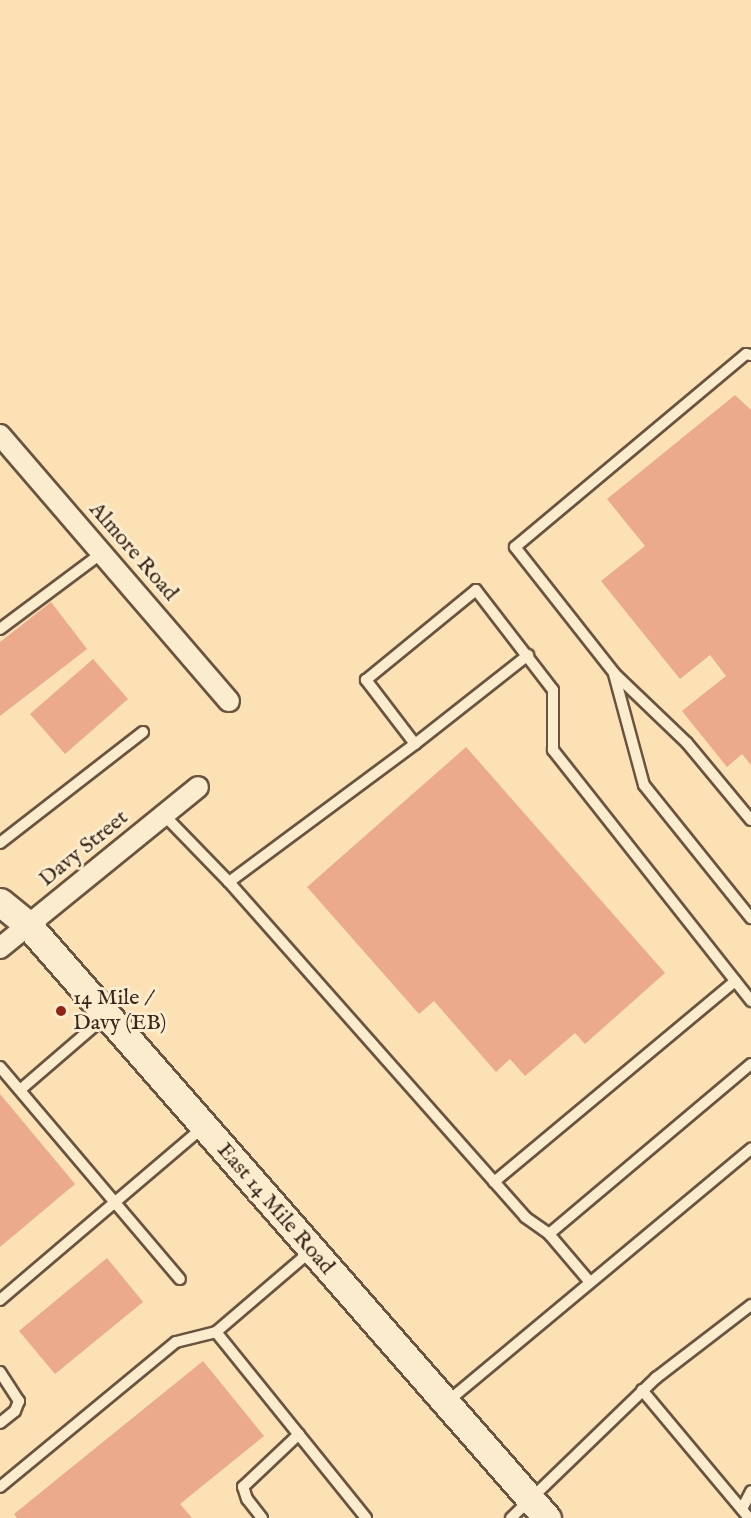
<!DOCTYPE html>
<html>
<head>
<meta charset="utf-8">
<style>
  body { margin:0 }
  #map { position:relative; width:751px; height:1518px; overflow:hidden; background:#fbe1b4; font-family:"IM FELL English",serif }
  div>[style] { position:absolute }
  .building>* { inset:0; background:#ebaa8b }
  .roads { filter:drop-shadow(2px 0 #6a5441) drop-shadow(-2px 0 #6a5441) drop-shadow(0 2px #6a5441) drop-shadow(0 -2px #6a5441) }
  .service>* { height:10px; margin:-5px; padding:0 5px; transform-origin:5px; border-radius:5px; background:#fcecce }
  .minor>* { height:20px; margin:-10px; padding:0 10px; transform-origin:10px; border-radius:10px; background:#fcecce }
  .secondary>* { height:27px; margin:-13.5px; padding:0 13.5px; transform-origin:13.5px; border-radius:13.5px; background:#fcecce }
  .dots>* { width:16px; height:16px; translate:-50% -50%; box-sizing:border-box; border:3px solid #fcecce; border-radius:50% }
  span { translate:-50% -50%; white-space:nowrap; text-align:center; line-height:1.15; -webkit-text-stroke:6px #fcecce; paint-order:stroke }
  .street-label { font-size:22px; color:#39251b }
  .poi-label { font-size:22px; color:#39251b }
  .left { translate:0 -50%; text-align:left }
</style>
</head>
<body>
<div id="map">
  <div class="building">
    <div style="clip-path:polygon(735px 395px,751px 410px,751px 765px,742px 754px,727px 767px,682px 711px,726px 676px,710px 655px,680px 679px,601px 581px,645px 546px,607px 499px)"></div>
    <div style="clip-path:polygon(51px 602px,87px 649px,0 716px,0 642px)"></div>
    <div style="clip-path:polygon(93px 659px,128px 699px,65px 754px,30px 714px)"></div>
    <div style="clip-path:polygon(466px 747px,665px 973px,585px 1044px,575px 1033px,525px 1076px,510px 1059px,496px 1072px,434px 1001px,419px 1014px,307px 887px)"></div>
    <div style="clip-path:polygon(0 1094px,75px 1184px,0 1247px)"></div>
    <div style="clip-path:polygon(107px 1258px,143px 1302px,55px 1374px,19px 1331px)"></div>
    <div style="clip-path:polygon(203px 1361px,264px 1436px,180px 1504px,192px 1518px,17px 1518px,14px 1514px)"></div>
  </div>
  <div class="roads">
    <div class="service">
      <div style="left:751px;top:355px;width:5px;rotate:-169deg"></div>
      <div style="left:746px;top:354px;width:301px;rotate:140.1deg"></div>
      <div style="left:515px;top:547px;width:160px;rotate:51.8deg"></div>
      <div style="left:614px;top:673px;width:101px;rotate:43.8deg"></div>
      <div style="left:687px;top:743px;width:100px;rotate:50.3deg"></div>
      <div style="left:0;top:629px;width:127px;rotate:-36.7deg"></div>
      <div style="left:614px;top:674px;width:115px;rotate:74.9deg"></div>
      <div style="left:644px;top:785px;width:171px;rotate:51.2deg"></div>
      <div style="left:415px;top:744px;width:144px;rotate:-38.2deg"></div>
      <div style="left:164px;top:815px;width:93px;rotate:45.9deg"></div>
      <div style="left:229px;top:882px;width:232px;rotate:-36.6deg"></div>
      <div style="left:415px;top:744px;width:81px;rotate:-127.4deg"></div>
      <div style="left:366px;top:680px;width:142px;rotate:-39.3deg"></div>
      <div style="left:476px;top:590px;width:126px;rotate:52.4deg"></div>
      <div style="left:553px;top:690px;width:60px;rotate:90deg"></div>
      <div style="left:553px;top:750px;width:320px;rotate:51.7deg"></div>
      <div style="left:0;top:843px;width:181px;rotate:-37.8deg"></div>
      <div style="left:229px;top:882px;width:447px;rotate:48.5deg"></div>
      <div style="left:525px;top:1217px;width:29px;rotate:35deg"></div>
      <div style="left:549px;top:1234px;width:62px;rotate:49.6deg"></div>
      <div style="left:0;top:1067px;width:278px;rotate:49.7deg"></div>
      <div style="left:20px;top:1090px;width:113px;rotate:-40.7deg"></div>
      <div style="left:494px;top:1182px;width:314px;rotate:-39.8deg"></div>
      <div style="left:549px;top:1234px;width:264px;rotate:-40.1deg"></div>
      <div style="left:0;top:1300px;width:267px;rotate:-40.4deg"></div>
      <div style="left:216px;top:1332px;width:239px;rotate:51.1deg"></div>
      <div style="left:0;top:1372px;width:35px;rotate:57deg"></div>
      <div style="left:19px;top:1401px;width:11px;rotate:112deg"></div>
      <div style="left:15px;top:1411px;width:19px;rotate:141deg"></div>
      <div style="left:642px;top:1390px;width:167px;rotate:50.1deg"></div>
      <div style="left:447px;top:1402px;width:396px;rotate:-39.8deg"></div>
      <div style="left:0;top:1487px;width:228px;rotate:-39.5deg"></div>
      <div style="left:176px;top:1342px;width:41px;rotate:-14deg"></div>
      <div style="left:216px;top:1332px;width:125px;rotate:-40.5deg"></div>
      <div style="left:742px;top:1509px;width:20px;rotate:-63deg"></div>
      <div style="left:262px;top:1518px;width:24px;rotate:-128deg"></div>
      <div style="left:247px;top:1499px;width:13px;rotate:-108deg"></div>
      <div style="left:243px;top:1487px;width:77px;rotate:-43.4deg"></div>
      <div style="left:511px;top:1518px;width:202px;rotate:-44deg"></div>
      <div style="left:656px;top:1378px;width:120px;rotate:-37.5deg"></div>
    </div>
    <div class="minor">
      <div style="left:0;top:435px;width:351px;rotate:49.3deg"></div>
      <div style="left:0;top:948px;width:255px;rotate:-39.1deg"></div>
    </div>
    <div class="secondary">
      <div style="left:0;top:902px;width:36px;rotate:39deg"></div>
      <div style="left:28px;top:925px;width:788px;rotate:48.81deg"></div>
    </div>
  </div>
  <div class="dots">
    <div style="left:61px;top:1011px;background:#8f2418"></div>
  </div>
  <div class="street-label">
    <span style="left:133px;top:552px;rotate:49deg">Almore Road</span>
    <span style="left:84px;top:849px;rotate:-39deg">Davy Street</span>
    <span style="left:275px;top:1209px;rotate:49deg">East 14 Mile Road</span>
  </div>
  <div class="poi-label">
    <span class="left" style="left:73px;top:1011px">14 Mile /<br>Davy (EB)</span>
  </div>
</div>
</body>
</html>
